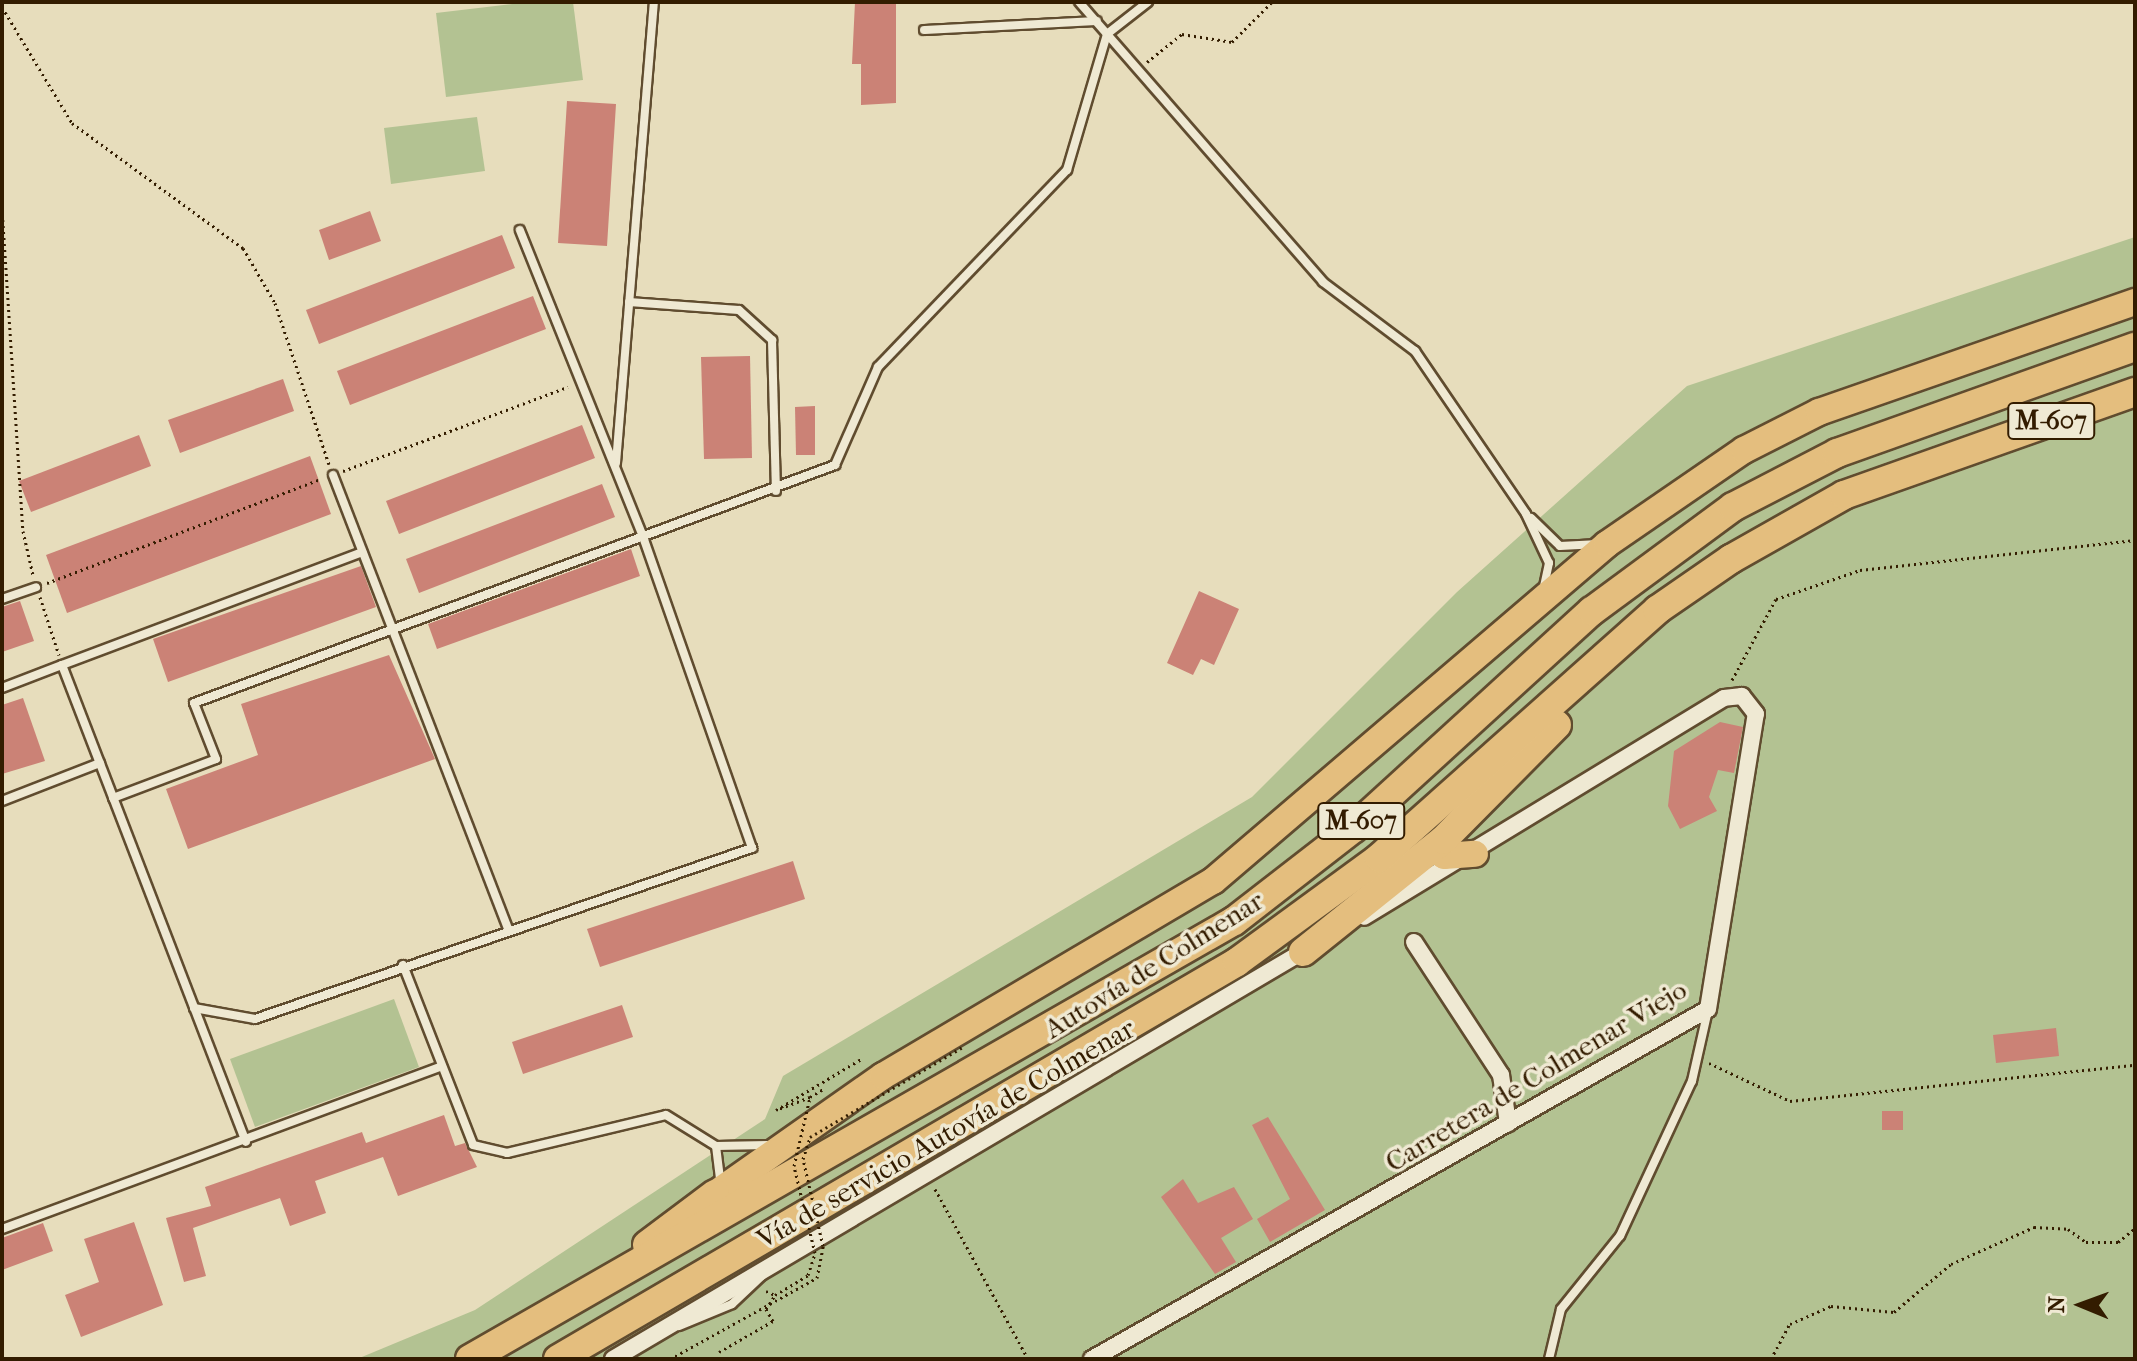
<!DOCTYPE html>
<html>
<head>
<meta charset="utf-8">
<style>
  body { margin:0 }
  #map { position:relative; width:2137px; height:1361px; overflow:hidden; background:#e7ddbc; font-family:"IM FELL French Canon",serif }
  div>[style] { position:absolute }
  .green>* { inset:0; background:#b3c292 }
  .building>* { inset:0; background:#cb8276 }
  .path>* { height:3px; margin-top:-1.5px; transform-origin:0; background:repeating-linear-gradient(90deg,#331c00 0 2px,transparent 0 6px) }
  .roads { filter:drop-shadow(2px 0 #604c2f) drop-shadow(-2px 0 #604c2f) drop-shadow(0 2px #604c2f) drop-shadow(0 -2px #604c2f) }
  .service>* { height:8px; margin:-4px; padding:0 4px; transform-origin:4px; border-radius:4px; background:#efe9d3 }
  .minor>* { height:16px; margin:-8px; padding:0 8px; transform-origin:8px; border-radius:8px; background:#efe9d3 }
  .trunk>* { height:26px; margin:-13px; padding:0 13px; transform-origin:13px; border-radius:13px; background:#e4be7e }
  .motorway>* { height:28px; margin:-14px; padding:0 14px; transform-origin:14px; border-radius:14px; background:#e4be7e }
  .path-bridge>* { height:3px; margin-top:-1.5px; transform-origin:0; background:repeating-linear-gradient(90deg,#331c00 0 2px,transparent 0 6px) }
  span { translate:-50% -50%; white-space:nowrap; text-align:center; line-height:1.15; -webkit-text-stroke:7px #efe9d3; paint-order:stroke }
  .shield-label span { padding:2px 6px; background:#efe9d3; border:2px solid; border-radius:6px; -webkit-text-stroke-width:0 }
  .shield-label { font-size:26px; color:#331c00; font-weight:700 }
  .street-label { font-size:28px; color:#331c00 }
  .frame { position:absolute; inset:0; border:4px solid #331c00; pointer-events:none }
  .north { position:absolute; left:2041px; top:1265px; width:80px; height:80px; -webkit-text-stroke:6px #efe9d3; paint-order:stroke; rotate:271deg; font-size:22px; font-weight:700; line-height:32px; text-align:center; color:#331c00 }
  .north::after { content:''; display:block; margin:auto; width:28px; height:36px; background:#331c00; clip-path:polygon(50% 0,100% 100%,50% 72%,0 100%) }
</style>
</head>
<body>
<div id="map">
  <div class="green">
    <div style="clip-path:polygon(529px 2px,573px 2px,583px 80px,446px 97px,436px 13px)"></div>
    <div style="clip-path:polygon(477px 117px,485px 171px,391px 184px,384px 128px)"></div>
    <div style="clip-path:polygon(2135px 237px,2135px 1359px,357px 1359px,475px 1310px,765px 1119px,783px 1076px,1252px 797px,1457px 592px,1687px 386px)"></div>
    <div style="clip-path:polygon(394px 999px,419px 1067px,255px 1127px,230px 1059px)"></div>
  </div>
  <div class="building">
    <div style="clip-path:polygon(855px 2px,896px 2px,896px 103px,861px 105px,861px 64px,852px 64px)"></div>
    <div style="clip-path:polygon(567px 101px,616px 104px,607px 246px,558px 243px)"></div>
    <div style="clip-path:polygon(370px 211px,381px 241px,329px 260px,319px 230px)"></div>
    <div style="clip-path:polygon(502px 235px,515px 268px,319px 344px,306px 310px)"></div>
    <div style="clip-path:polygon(533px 296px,546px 329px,350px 405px,337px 371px)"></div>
    <div style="clip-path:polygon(750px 356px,752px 458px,704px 459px,701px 357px)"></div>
    <div style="clip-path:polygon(283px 379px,294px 411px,180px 453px,168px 420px)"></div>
    <div style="clip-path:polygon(815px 406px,815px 455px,796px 455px,795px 407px)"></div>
    <div style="clip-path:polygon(582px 425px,595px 458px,399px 534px,386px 501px)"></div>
    <div style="clip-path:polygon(139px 435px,151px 466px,31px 512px,19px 481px)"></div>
    <div style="clip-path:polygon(310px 456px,331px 514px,67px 613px,46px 555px)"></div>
    <div style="clip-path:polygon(602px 484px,615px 517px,419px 593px,406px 559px)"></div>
    <div style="clip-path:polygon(631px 549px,640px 576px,437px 649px,428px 624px)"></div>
    <div style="clip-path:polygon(361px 566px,376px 607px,168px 682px,153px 639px)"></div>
    <div style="clip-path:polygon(1199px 591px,1239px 609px,1214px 665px,1201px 659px,1193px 675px,1167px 663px)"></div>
    <div style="clip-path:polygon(20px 601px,34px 641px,2px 652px,2px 607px)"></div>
    <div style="clip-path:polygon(389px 655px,435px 759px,188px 849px,166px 789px,258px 755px,241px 704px)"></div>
    <div style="clip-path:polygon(23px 698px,45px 761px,2px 774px,2px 705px)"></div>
    <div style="clip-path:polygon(1720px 722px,1743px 727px,1734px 773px,1718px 770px,1709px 797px,1717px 811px,1680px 829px,1668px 806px,1674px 751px)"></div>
    <div style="clip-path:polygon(793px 861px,805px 899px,600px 967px,587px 929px)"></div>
    <div style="clip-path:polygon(622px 1005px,633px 1037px,523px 1074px,512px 1042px)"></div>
    <div style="clip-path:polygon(2056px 1028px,2059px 1056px,1996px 1063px,1993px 1035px)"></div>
    <div style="clip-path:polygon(1882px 1111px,1903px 1111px,1903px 1130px,1882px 1130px)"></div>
    <div style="clip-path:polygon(444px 1115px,455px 1146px,465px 1143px,477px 1167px,398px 1196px,383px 1157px,315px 1181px,326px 1213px,290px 1226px,280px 1198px,193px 1228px,206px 1276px,184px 1282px,166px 1218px,211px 1206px,205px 1187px,362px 1132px,366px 1143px)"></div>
    <div style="clip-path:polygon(1268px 1117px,1325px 1210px,1270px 1242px,1257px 1219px,1290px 1199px,1252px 1125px)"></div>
    <div style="clip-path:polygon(1183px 1179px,1198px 1203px,1234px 1187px,1253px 1219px,1221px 1238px,1236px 1262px,1215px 1274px,1161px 1197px)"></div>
    <div style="clip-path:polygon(134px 1222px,163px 1305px,81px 1337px,65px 1295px,99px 1282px,84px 1239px)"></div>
    <div style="clip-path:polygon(43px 1223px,53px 1251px,2px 1270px,2px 1238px)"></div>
  </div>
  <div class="path">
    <div style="left:2px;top:7px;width:135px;rotate:58.9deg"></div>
    <div style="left:72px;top:123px;width:212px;rotate:36.2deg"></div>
    <div style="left:243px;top:248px;width:64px;rotate:59.8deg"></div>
    <div style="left:275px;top:303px;width:170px;rotate:71.5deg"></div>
    <div style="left:1147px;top:62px;width:45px;rotate:-38.7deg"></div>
    <div style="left:1182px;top:34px;width:51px;rotate:9.1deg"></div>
    <div style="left:1232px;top:42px;width:57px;rotate:-45deg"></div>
    <div style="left:2px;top:208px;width:324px;rotate:86.3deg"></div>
    <div style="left:23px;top:531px;width:45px;rotate:77.2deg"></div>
    <div style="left:343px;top:471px;width:240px;rotate:-20.5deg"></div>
    <div style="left:47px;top:583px;width:293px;rotate:-20.8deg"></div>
    <div style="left:40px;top:597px;width:61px;rotate:71.9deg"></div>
    <div style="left:1732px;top:680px;width:92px;rotate:-61.5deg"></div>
    <div style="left:1776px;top:599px;width:89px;rotate:-19deg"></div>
    <div style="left:1860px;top:570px;width:277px;rotate:-6.2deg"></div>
    <div style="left:1709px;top:1063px;width:89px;rotate:25.1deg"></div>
    <div style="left:1790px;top:1101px;width:347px;rotate:-6deg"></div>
    <div style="left:810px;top:1097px;width:17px;rotate:-31deg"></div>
    <div style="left:935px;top:1189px;width:194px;rotate:61.3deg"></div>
    <div style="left:766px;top:1291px;width:10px;rotate:24deg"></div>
    <div style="left:775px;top:1295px;width:39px;rotate:-31deg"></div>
    <div style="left:719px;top:1352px;width:62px;rotate:-29.9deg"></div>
    <div style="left:773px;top:1321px;width:14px;rotate:-120deg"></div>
    <div style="left:766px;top:1309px;width:17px;rotate:-57deg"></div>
    <div style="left:670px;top:1359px;width:168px;rotate:-28.9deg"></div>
    <div style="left:1771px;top:1359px;width:40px;rotate:-62deg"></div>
    <div style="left:1790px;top:1324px;width:45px;rotate:-23.7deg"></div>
    <div style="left:1831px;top:1306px;width:63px;rotate:5.4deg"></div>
    <div style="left:1894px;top:1312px;width:75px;rotate:-40.1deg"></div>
    <div style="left:1951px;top:1264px;width:91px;rotate:-24deg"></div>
    <div style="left:2034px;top:1227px;width:34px;rotate:3deg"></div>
    <div style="left:2068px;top:1229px;width:22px;rotate:36deg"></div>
    <div style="left:2086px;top:1242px;width:32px"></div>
    <div style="left:2118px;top:1242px;width:22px;rotate:-39deg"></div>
  </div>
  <div class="roads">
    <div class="service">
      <div style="left:1079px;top:2px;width:371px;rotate:48.9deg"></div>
      <div style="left:1323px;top:282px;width:115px;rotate:36.9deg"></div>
      <div style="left:1415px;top:351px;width:197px;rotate:55.7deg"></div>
      <div style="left:1526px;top:514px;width:54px;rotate:64.9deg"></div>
      <div style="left:1549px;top:563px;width:25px;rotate:102deg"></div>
      <div style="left:924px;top:30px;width:173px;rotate:-3deg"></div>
      <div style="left:629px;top:302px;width:110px;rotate:4.2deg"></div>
      <div style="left:739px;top:310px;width:45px;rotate:42.3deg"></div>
      <div style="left:772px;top:340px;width:151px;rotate:88.5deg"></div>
      <div style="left:616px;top:463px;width:463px;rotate:-85.3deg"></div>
      <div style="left:333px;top:475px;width:488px;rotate:68.9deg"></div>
      <div style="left:1531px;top:518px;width:40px;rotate:44deg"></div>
      <div style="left:1560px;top:546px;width:34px;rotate:-3deg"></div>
      <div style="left:2px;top:599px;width:36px;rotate:-19deg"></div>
      <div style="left:62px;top:665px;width:321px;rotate:-20.6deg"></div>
      <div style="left:2px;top:688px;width:64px;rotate:-21deg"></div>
      <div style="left:62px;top:665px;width:511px;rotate:68.91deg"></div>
      <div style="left:113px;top:798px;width:110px;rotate:-20.7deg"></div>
      <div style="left:216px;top:759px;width:60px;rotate:-111.4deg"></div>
      <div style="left:194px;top:703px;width:684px;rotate:-20.37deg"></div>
      <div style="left:835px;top:465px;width:107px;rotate:-66.3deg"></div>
      <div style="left:878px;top:367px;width:273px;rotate:-46.2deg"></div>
      <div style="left:1067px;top:170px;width:142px;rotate:-73.6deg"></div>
      <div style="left:1107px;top:34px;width:52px;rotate:-38deg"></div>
      <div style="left:2px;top:801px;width:105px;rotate:-21.2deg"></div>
      <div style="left:403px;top:965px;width:193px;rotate:68.7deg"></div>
      <div style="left:473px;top:1145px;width:35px;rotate:13deg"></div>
      <div style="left:507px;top:1153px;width:163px;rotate:-13.4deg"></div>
      <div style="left:666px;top:1115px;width:59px;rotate:31.8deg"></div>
      <div style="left:716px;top:1146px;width:52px;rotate:-1.1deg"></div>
      <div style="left:194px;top:1008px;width:62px;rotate:10.2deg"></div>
      <div style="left:255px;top:1019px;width:526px;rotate:-18.99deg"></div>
      <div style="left:752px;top:848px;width:327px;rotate:-109.3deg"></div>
      <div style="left:644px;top:539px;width:333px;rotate:-111.9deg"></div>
      <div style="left:716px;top:1146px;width:34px;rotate:83deg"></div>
      <div style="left:2px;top:1229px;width:467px;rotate:-20.3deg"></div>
      <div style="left:679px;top:1326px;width:57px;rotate:-22.5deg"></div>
      <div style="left:732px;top:1304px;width:44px;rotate:-43.2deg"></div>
      <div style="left:1549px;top:1359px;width:51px;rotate:-76.5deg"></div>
      <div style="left:1561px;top:1309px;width:94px;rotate:-51.1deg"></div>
      <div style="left:1620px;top:1236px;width:171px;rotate:-65.1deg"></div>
      <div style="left:1692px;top:1081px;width:73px;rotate:-77.3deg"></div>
    </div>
    <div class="minor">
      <div style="left:1414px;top:942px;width:159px;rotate:56.8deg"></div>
      <div style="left:1501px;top:1075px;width:49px;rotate:81.7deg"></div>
      <div style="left:613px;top:1359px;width:808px;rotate:-30.56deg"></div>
      <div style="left:1092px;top:1359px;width:708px;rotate:-29.6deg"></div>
      <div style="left:1708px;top:1009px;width:299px;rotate:-80.8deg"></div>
      <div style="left:1756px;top:714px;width:23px;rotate:-128deg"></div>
      <div style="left:1742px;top:696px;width:18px;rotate:174deg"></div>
      <div style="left:1724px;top:698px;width:421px;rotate:148.7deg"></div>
    </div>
    <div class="trunk">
      <div style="left:1443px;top:840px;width:16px;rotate:86deg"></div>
      <div style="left:1444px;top:856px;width:31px;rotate:-4deg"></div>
      <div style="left:715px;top:1194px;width:205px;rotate:-35.1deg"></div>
      <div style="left:883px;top:1076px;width:383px;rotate:-30.6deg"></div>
      <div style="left:1213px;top:881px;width:518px;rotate:-40.54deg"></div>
      <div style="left:1607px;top:544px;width:166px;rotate:-34.5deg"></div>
      <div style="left:1744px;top:450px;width:84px;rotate:-26.9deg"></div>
      <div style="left:1819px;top:412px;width:335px;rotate:-19.2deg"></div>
    </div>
    <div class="motorway">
      <div style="left:1303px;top:952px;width:179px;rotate:-38.7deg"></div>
      <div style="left:1443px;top:840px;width:162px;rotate:-45.3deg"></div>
      <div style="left:647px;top:1245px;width:85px;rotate:-36.9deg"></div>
      <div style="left:470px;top:1359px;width:881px;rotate:-29.83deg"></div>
      <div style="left:1234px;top:921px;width:152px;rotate:-37.8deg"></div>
      <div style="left:1354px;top:828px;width:322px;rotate:-42.4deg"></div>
      <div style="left:1592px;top:611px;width:175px;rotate:-36.4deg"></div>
      <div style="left:1733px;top:507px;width:117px;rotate:-27.4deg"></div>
      <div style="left:1837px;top:453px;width:316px;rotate:-19.6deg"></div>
      <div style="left:558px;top:1359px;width:787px;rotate:-30.31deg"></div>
      <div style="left:1237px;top:962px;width:176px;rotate:-36.2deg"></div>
      <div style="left:1379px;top:858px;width:373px;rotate:-41.7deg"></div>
      <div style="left:1657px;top:610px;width:90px;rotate:-34.6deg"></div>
      <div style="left:1731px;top:559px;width:130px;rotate:-29.5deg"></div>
      <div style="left:1844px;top:495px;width:309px;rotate:-19.5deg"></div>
    </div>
  </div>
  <div class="path-bridge">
    <div style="left:808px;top:1275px;width:23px;rotate:-72deg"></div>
    <div style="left:815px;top:1253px;width:89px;rotate:-103.6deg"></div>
    <div style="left:794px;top:1166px;width:71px;rotate:-76.9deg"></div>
    <div style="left:810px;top:1097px;width:36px;rotate:159deg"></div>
    <div style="left:776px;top:1110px;width:101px;rotate:-30.9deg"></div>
    <div style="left:817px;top:1278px;width:33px;rotate:-79deg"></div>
    <div style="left:823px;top:1246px;width:89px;rotate:-102.9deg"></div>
    <div style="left:803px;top:1159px;width:23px;rotate:-72deg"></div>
    <div style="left:810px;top:1137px;width:178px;rotate:-30.5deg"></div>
  </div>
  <div class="shield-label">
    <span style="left:2051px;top:421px">M-607</span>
    <span style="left:1361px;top:821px">M-607</span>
  </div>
  <div class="street-label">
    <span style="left:1154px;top:965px;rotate:-32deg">Autovía de Colmenar</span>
    <span style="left:1536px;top:1076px;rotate:-31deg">Carretera de Colmenar Viejo</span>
    <span style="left:946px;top:1134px;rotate:-30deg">Vía de servicio Autovía de Colmenar</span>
  </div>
  <div class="frame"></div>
  <div class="north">N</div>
</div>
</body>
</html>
